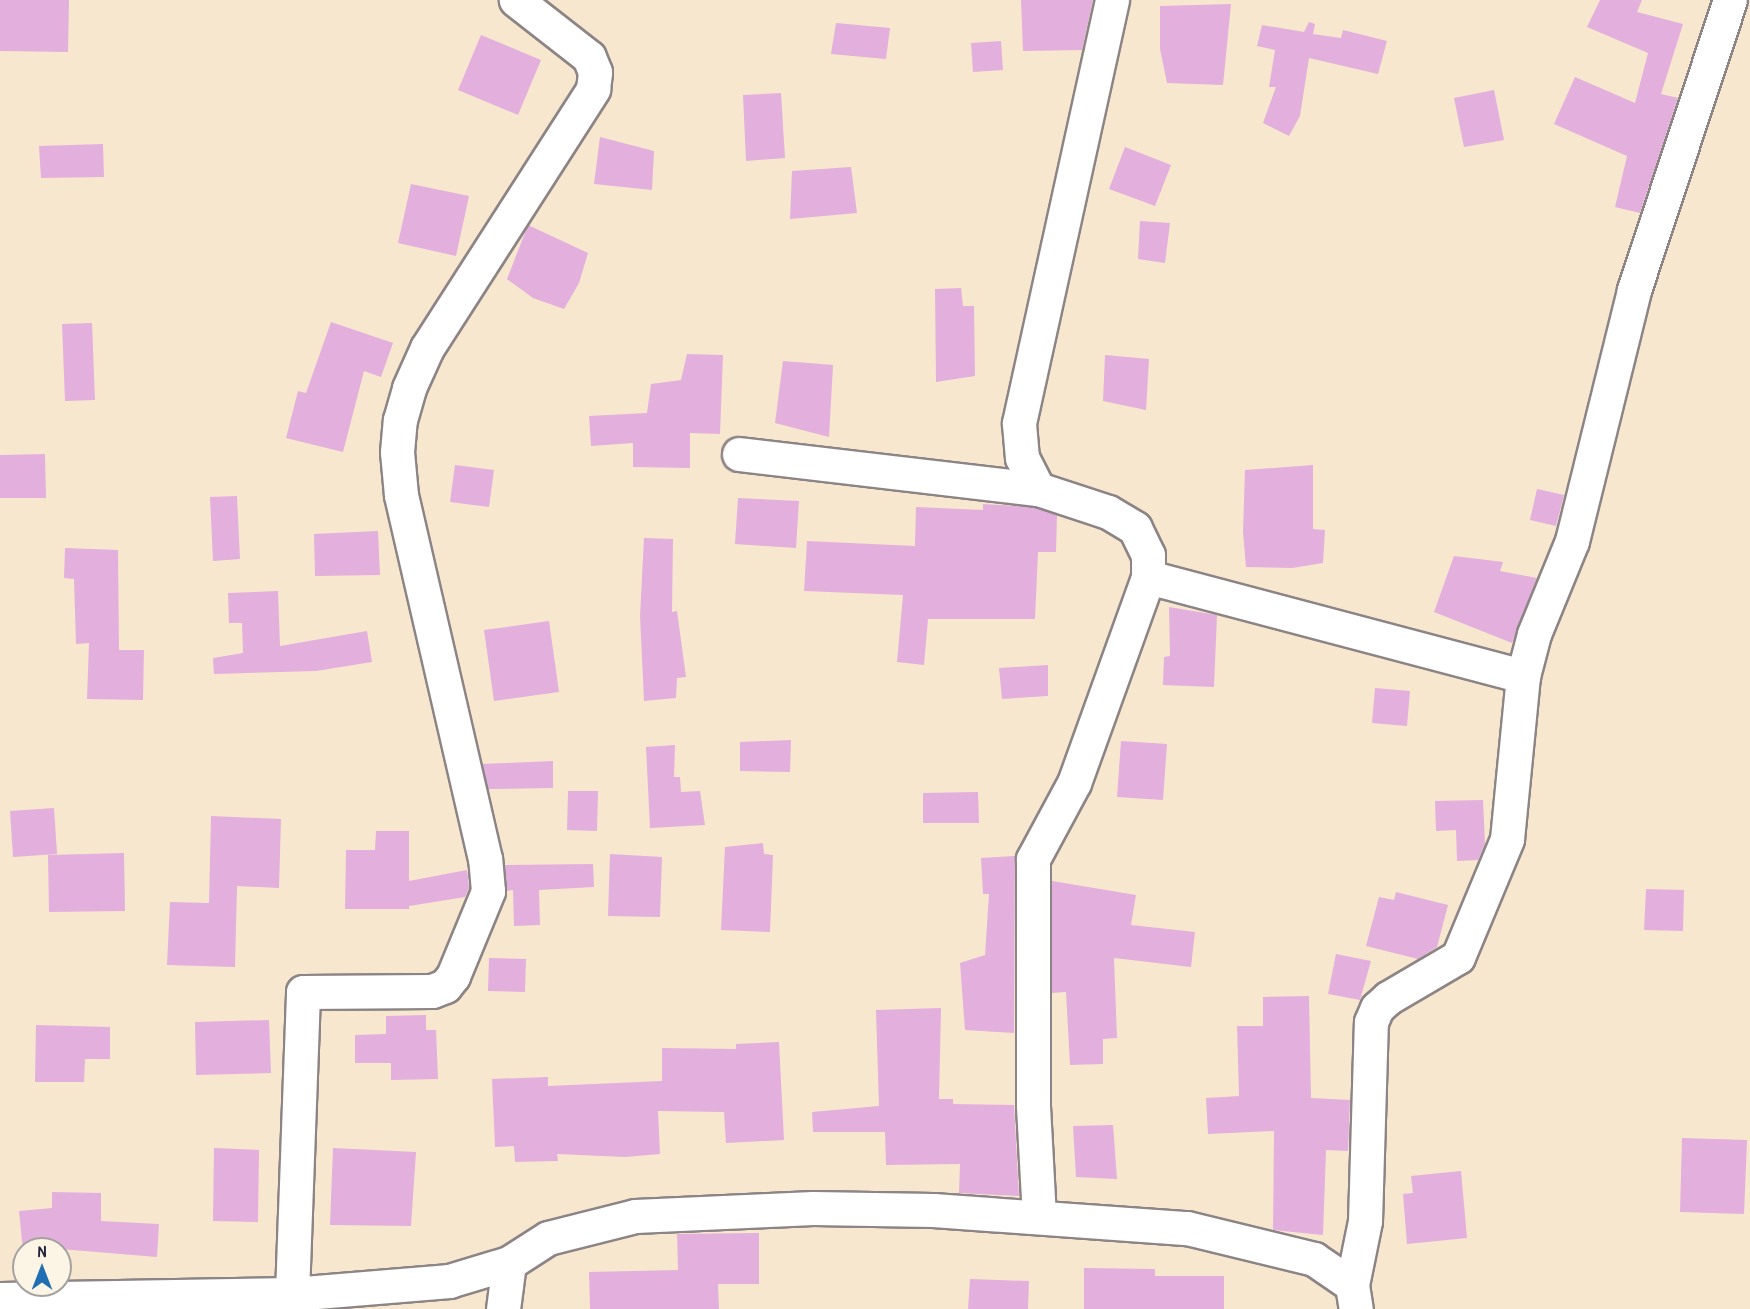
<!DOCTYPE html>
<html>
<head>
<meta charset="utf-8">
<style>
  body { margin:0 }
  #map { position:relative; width:1750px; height:1309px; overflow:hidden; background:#f7e7cf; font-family:"Patrick Hand",sans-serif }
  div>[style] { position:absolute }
  .building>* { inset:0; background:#e3afdd }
  .roads { filter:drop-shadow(2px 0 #8c8485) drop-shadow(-2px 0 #8c8485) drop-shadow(0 2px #8c8485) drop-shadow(0 -2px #8c8485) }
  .minor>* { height:33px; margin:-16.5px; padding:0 16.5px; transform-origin:16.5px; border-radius:16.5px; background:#fff }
  .secondary>* { height:33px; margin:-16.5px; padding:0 16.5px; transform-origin:16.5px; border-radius:16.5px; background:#fff }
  span { translate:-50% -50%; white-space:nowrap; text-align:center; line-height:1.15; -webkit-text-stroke:4.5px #fcf5e5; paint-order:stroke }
  .north { position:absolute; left:12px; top:1237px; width:60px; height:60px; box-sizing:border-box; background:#fcf5e5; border:2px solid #a5a1a1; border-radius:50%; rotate:0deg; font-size:16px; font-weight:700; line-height:24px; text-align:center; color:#22223b }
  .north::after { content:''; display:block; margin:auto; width:21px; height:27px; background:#1f6fb2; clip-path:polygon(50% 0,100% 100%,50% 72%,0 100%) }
</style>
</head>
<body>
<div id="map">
  <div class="building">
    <div style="clip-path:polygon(0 0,69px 0,68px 52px,0 51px)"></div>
    <div style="clip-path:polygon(1021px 0,1093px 0,1082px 50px,1023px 51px)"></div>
    <div style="clip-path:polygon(1600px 0,1642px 0,1637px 12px,1683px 24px,1661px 94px,1678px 98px,1640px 213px,1615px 207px,1627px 156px,1554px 124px,1575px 77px,1635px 103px,1648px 53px,1587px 27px)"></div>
    <div style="clip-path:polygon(1231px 4px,1223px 85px,1167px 83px,1160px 49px,1160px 6px)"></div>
    <div style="clip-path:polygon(1309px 22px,1315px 24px,1313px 34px,1341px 38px,1343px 30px,1387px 41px,1378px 74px,1309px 58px,1300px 116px,1289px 136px,1263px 123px,1276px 87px,1269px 87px,1275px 50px,1257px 46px,1262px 25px,1304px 32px)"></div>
    <div style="clip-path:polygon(836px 23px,890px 28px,886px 59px,831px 54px)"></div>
    <div style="clip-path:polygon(481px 35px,541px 60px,518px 115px,458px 90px)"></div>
    <div style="clip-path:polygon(1001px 41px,1003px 70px,973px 72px,971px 43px)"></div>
    <div style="clip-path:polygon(1494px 90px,1504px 140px,1464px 147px,1454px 98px)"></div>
    <div style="clip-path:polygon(781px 93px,785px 158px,746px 161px,743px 95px)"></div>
    <div style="clip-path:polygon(600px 137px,654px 151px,652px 190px,594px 184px)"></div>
    <div style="clip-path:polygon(103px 144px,104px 177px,41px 178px,39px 146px)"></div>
    <div style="clip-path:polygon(1125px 147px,1171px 165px,1155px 206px,1109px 189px)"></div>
    <div style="clip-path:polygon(851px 167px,857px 213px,790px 219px,792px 171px)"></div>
    <div style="clip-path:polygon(411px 184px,469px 196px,456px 256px,398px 243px)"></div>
    <div style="clip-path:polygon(1140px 221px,1170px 223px,1165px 263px,1138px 259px)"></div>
    <div style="clip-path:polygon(528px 225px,588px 253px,579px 283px,564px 309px,533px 298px,507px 279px)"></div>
    <div style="clip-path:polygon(961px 288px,963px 306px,974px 306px,975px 376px,936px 382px,935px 289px)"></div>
    <div style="clip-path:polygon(331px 322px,393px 343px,381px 377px,364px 371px,343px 452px,286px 438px,298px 391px,306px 393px)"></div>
    <div style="clip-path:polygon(92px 323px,95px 400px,65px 401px,62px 324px)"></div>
    <div style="clip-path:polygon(687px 354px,723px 355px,720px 434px,690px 433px,690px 468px,633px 467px,633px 443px,591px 446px,589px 416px,647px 413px,651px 384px,681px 380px)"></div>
    <div style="clip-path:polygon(1105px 355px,1149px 359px,1146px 410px,1103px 401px)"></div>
    <div style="clip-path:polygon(783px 361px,833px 365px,829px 437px,775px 423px)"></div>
    <div style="clip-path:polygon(45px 454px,46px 498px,0 498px,0 455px)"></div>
    <div style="clip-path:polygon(455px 465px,494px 470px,489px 507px,450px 502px)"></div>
    <div style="clip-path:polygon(1313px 465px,1313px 529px,1325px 530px,1323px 563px,1292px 568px,1246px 567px,1243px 532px,1245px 470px)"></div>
    <div style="clip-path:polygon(1537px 489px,1564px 495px,1556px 526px,1530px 520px)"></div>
    <div style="clip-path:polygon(237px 496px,240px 559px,213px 561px,210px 497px)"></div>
    <div style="clip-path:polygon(738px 498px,799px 501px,796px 548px,735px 544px)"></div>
    <div style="clip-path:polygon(983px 504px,1034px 507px,1057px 515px,1056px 552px,1038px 552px,1035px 619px,928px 619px,924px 665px,897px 662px,903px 595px,804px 591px,807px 541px,915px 546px,916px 507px,983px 510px)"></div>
    <div style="clip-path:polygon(378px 531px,380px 575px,315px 576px,314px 534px)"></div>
    <div style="clip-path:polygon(644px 538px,673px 539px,672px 612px,677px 611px,686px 677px,677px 678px,676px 698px,644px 701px,640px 616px)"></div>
    <div style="clip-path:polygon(65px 548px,118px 550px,119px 650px,144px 650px,143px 700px,87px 699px,89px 643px,76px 644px,74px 579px,64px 578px)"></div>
    <div style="clip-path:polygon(1454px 556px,1503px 562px,1500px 571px,1537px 578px,1512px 643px,1434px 612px)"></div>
    <div style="clip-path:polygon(278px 591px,280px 646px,367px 631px,372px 662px,316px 671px,214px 674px,213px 658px,243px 653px,242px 623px,229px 623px,228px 593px)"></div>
    <div style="clip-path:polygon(1169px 607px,1217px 615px,1214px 687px,1163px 685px,1164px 657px,1170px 656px)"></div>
    <div style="clip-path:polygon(549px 621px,559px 692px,494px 701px,484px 630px)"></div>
    <div style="clip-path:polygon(1048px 665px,1048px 696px,1002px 699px,999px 668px)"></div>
    <div style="clip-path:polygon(1375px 688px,1410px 691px,1407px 726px,1372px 723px)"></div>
    <div style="clip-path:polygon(791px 740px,790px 772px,740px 771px,740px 742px)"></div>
    <div style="clip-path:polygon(1121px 741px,1167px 744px,1163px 800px,1117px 797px)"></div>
    <div style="clip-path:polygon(675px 745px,674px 777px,680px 777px,681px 792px,700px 791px,705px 825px,650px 828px,646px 747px)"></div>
    <div style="clip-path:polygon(553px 761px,553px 788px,488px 789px,482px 764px)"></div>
    <div style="clip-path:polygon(568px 791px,598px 791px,597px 831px,567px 830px)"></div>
    <div style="clip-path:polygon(978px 792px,979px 823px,923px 823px,923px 793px)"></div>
    <div style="clip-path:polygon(1483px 800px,1485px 844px,1478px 860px,1457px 861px,1456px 830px,1436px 831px,1435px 801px)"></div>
    <div style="clip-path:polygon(54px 808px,57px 854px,13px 857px,10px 811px)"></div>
    <div style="clip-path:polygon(211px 816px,281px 819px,279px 888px,237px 886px,235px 967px,167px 965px,170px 902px,209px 903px)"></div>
    <div style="clip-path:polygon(376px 831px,409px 831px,409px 881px,467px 870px,469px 888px,465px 897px,409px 906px,409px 909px,345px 909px,346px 850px,375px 850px)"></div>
    <div style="clip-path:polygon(763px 843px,764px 854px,773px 855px,770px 932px,721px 930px,725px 847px)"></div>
    <div style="clip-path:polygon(124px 853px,125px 911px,49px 912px,48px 855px)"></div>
    <div style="clip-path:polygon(610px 854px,662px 857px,660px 917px,608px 916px)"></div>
    <div style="clip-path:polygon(1015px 856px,1014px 1033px,965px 1030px,960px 963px,985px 955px,989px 894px,983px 894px,981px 858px)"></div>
    <div style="clip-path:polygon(593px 864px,594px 887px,539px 890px,540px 925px,514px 926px,513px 890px,507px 891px,504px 865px)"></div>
    <div style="clip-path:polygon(1052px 881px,1136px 895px,1131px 925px,1195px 932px,1191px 967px,1114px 958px,1117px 1038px,1103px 1039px,1103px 1064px,1070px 1065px,1066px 992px,1052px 993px)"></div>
    <div style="clip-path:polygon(1646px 889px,1684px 890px,1683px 931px,1644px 930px)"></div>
    <div style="clip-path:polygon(1396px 892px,1448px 905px,1437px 947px,1418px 959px,1366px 946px,1379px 897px,1394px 900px)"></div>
    <div style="clip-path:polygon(1336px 954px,1371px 961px,1360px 1000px,1328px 994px)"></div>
    <div style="clip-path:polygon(489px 958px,526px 959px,525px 992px,488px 991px)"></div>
    <div style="clip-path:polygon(1309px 996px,1311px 1098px,1350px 1100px,1348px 1151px,1326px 1150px,1323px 1235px,1273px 1230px,1274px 1131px,1208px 1134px,1206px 1098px,1239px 1096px,1237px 1026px,1263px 1026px,1263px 997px)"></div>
    <div style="clip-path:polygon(941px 1008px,939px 1099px,953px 1099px,953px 1104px,1014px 1105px,1019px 1196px,959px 1193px,960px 1164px,886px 1165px,885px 1132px,813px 1132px,812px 1112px,879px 1106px,876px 1010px)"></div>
    <div style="clip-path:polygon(426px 1015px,426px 1030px,436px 1030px,438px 1079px,391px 1080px,391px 1063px,355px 1063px,355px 1035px,386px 1034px,386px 1016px)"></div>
    <div style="clip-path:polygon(269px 1020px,271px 1073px,196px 1075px,195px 1022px)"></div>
    <div style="clip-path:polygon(36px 1025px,110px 1027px,110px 1059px,85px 1059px,84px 1082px,35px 1082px)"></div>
    <div style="clip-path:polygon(779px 1042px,784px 1140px,726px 1143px,724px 1112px,658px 1111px,660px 1154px,625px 1157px,557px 1154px,558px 1161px,515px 1162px,514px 1146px,495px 1147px,492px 1079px,548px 1077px,548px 1086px,662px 1081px,662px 1048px,736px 1049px,736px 1044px)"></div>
    <div style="clip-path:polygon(1113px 1125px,1117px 1179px,1076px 1177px,1073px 1126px)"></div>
    <div style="clip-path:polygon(1682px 1138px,1747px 1140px,1744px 1214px,1680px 1212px)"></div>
    <div style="clip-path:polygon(214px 1148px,259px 1150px,258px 1222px,213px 1221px)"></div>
    <div style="clip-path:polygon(333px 1148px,416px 1152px,411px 1226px,330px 1225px)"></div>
    <div style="clip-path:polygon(1461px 1171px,1467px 1238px,1407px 1244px,1403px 1194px,1413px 1193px,1411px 1176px)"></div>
    <div style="clip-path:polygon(52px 1192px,101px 1193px,101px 1221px,159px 1224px,157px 1257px,60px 1249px,23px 1251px,19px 1211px,52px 1208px)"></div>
    <div style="clip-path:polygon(759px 1233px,759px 1284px,718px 1284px,719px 1309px,590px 1309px,589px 1272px,678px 1270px,677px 1234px)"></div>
    <div style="clip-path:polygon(1084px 1268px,1155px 1269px,1155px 1276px,1224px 1276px,1224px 1309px,1084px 1309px)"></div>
    <div style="clip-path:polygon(970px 1279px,1029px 1281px,1028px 1309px,968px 1309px)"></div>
  </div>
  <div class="roads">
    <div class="minor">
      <div style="left:739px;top:454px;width:301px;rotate:6.7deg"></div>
      <div style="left:1148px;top:577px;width:388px;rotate:14.8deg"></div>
      <div style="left:1039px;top:1217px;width:112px;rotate:-93.1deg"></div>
      <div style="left:1033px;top:1105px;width:246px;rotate:-90deg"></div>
      <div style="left:1033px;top:859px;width:86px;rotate:-61.7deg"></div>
      <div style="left:1074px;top:783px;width:219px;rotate:-70.2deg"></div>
      <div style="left:1148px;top:577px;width:22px;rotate:-90deg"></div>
      <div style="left:1148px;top:555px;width:30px;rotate:-116deg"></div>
      <div style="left:1135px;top:528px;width:31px;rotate:-149deg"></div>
      <div style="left:1108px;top:512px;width:74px;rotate:-161.8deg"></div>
      <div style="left:1038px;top:489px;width:35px;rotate:-117deg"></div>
      <div style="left:1022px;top:458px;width:35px;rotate:-95deg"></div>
      <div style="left:1019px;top:423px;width:433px;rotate:-77.6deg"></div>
      <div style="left:1352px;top:1285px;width:65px;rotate:-78.5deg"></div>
      <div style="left:1365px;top:1221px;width:199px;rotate:-88.3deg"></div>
      <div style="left:1371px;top:1022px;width:15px;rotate:-67deg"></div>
      <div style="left:1377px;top:1008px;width:15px;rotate:-42deg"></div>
      <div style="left:1388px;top:998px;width:81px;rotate:-30.4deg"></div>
      <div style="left:1458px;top:957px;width:128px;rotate:-67.4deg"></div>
      <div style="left:1507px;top:839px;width:164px;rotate:-84.4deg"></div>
      <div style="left:1523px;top:676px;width:43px;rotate:-75.3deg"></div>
      <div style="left:1534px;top:634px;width:100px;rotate:-67.8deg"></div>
      <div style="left:1572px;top:541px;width:259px;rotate:-76.1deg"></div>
      <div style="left:1634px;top:290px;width:305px;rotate:-71.7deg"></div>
      <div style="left:292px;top:1294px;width:302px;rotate:-87.9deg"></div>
      <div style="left:303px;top:992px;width:129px;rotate:-0.4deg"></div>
      <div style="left:432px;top:991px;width:14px;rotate:-21deg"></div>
      <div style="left:445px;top:986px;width:13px;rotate:-51deg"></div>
      <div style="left:453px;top:976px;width:92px;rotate:-67.6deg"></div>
      <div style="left:488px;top:891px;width:32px;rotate:-95deg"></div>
      <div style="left:485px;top:859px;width:374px;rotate:-103deg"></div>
      <div style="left:401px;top:495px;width:43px;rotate:-95.3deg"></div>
      <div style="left:397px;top:452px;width:32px;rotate:-85deg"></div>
      <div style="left:400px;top:420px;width:33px;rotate:-74deg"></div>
      <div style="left:409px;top:388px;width:44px;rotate:-65.8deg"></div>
      <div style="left:427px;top:348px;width:308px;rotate:-57.3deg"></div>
      <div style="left:593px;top:89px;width:17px;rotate:-83deg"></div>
      <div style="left:595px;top:72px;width:16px;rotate:-112deg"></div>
      <div style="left:589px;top:57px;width:93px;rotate:-142deg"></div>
      <div style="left:503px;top:1309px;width:46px;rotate:-82.6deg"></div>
    </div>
    <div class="secondary">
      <div style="left:0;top:1299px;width:292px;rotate:-1deg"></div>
      <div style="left:292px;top:1294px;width:158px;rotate:-4.7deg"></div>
      <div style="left:449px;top:1281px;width:63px;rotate:-16.7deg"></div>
      <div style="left:509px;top:1263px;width:46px;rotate:-32.7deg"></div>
      <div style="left:548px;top:1238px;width:90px;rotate:-14.2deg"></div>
      <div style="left:635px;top:1216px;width:178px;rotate:-2.6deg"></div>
      <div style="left:813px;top:1208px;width:120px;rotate:1deg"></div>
      <div style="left:933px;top:1210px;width:255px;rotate:4.1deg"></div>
      <div style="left:1187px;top:1228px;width:131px;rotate:13.7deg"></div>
      <div style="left:1314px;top:1259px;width:46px;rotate:34.4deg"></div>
      <div style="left:1352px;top:1285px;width:24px;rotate:81deg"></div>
    </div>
  </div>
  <div class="north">N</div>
</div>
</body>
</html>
